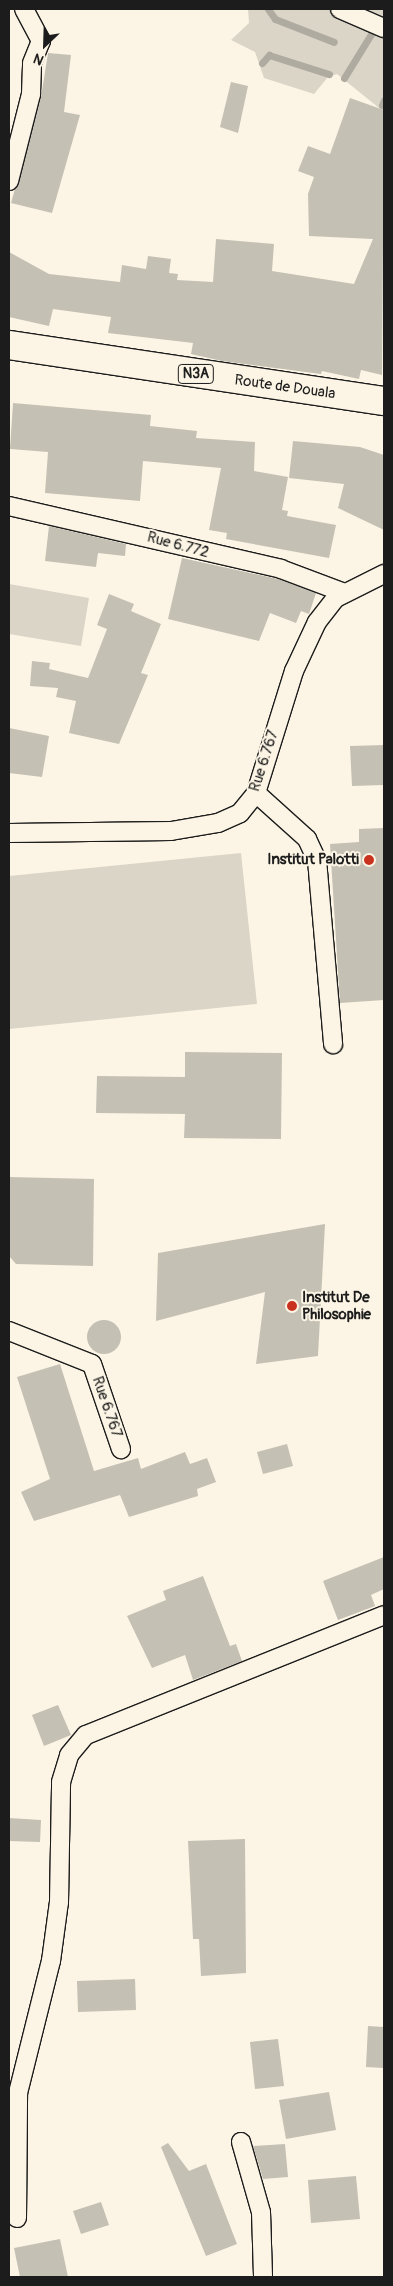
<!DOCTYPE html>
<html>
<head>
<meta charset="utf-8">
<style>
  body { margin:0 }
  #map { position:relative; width:393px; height:2286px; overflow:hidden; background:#fcf5e5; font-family:Pangolin,sans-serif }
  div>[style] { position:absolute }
  .green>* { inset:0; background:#dbd5c8 }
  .stream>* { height:7px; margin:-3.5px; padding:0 3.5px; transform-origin:3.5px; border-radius:3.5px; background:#b0aba1 }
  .building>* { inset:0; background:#c4c0b3 }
  .round { border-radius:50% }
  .roads { filter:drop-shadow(1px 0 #1c1c1c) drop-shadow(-1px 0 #1c1c1c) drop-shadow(0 1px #1c1c1c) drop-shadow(0 -1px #1c1c1c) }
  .street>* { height:18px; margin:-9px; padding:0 9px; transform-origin:9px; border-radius:9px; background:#fcf5e5 }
  .highway>* { height:28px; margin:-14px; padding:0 14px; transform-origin:14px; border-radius:14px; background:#fcf5e5 }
  .dots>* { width:14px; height:14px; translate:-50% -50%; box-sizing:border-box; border:2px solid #fcf5e5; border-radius:50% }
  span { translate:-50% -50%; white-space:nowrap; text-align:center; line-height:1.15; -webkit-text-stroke:4px #fcf5e5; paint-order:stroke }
  .shield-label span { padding:1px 4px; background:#fcf5e5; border:1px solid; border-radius:4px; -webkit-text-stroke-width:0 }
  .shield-label { font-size:14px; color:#1c1c1c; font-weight:700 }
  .street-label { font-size:15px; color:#1c1c1c }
  .poi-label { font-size:15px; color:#1c1c1c; font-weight:700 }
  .right { translate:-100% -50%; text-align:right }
  .left { translate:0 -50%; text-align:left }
  .frame { position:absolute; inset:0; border:10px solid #1c1c1c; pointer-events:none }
  .north { position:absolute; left:20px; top:20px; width:50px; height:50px; -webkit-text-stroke:4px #fcf5e5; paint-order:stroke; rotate:204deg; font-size:14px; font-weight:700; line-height:20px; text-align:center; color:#1c1c1c }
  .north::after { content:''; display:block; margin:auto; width:18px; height:22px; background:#1c1c1c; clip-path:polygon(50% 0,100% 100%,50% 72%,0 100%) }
</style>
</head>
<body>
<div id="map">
  <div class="green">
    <div style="clip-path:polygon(248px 9px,384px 9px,384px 112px,337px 74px,328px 77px,314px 94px,264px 78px,255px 52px,231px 40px,249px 23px)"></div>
    <div style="clip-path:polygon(9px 584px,89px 598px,81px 646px,9px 634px)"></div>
    <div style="clip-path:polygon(241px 853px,257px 1004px,9px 1029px,9px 876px)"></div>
  </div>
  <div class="stream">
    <div style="left:268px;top:9px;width:12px;rotate:55deg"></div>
    <div style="left:275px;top:19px;width:63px;rotate:21.3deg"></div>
    <div style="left:262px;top:63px;width:11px;rotate:-49deg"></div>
    <div style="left:269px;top:55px;width:63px;rotate:17.6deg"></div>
    <div style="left:344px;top:78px;width:61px;rotate:-58.4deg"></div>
    <div style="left:382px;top:105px;width:5px;rotate:-68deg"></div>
  </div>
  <div class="building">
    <div style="clip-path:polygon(48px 53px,71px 55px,64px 112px,80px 115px,52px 213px,11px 203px,41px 97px)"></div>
    <div style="clip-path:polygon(231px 82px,248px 86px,238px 133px,220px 127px)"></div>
    <div style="clip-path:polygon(350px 98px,384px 110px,382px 375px,361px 370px,359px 379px,322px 371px,321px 374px,222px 361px,191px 354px,193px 343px,108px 333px,111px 317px,53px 309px,49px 326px,9px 317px,9px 252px,49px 274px,120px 282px,122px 265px,146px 269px,148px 256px,171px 259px,169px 273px,178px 274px,177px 280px,213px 282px,216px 239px,274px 244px,272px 271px,354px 284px,373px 239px,309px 236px,308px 194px,314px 177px,298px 171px,308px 146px,330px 154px)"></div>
    <div style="clip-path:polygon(13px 403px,151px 415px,150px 426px,197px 431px,196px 438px,255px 442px,254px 471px,288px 477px,282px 510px,288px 511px,287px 516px,336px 525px,329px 558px,226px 539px,227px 533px,209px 530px,221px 468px,143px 461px,140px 501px,45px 493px,48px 452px,10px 449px)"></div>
    <div style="clip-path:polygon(293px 441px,360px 447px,384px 455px,384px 530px,338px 508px,344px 484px,289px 478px)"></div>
    <div style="clip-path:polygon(49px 526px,126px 544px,125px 556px,98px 553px,96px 567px,45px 561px)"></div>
    <div style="clip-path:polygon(182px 558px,278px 579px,316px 593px,309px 614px,301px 611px,296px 623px,270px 613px,259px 641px,168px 619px)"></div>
    <div style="clip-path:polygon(109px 594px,134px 604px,131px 611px,161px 624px,141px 673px,148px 675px,119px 744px,69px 733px,76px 701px,56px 697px,58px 688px,30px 686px,32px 661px,50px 663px,49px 669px,88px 678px,107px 629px,97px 625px)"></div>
    <div style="clip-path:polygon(9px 728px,49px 736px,42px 777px,9px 773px)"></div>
    <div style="clip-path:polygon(384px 745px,384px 785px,352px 786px,350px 746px)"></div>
    <div style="clip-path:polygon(384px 828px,384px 1000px,340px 1003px,330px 844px,359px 842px,359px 829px)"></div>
    <div style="clip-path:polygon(185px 1052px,282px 1053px,281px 1139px,184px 1138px,185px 1114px,96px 1113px,97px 1076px,185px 1077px)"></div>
    <div style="clip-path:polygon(9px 1177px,94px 1179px,93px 1266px,16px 1264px,9px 1256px)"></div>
    <div style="clip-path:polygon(325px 1224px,318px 1356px,256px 1364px,265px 1292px,156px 1321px,158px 1253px)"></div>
    <div class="round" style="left:87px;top:1320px;width:34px;height:34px"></div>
    <div style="clip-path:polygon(60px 1364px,94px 1471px,138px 1458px,141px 1469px,185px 1452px,190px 1464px,207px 1458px,216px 1482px,197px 1489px,198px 1496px,129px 1517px,120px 1495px,34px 1521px,21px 1492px,50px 1479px,17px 1377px)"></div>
    <div style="clip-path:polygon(287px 1444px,293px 1466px,263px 1474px,257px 1452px)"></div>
    <div style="clip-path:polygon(384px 1557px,384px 1589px,371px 1595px,375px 1606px,338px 1620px,323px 1581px)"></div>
    <div style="clip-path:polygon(203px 1576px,230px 1646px,236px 1644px,242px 1661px,193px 1680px,185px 1655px,152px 1668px,127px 1616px,166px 1600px,163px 1591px)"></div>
    <div style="clip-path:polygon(58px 1705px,71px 1735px,44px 1746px,32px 1715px)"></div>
    <div style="clip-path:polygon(9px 1818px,41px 1820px,40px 1842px,9px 1841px)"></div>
    <div style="clip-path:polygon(245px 1839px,246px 1973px,201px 1976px,199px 1939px,193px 1939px,188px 1841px)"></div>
    <div style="clip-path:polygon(135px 1979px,136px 2010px,78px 2012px,77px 1981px)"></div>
    <div style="clip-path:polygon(368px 2026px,384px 2027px,384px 2068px,366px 2067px)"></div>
    <div style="clip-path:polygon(278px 2039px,284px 2086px,255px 2089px,250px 2042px)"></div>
    <div style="clip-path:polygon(329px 2092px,336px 2130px,286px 2139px,279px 2100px)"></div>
    <div style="clip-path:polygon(168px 2143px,189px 2171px,206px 2164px,237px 2244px,206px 2256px,161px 2147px)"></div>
    <div style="clip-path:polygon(285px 2144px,288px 2177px,263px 2179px,253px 2146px)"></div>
    <div style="clip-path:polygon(356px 2176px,360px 2219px,311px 2223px,308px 2180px)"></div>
    <div style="clip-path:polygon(101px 2202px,109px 2225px,81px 2234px,73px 2211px)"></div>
    <div style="clip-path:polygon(60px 2239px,68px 2277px,20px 2277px,14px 2248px)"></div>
  </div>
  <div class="roads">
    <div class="street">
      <div style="left:340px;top:9px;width:48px;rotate:23.4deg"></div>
      <div style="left:9px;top:181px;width:90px;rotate:-75.8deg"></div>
      <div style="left:31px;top:94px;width:31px;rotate:-88deg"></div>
      <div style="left:32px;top:63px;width:24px;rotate:-68deg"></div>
      <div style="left:41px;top:41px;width:36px;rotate:-118deg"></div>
      <div style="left:9px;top:506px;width:279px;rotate:13deg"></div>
      <div style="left:281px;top:569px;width:68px;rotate:20.6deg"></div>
      <div style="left:256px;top:793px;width:69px;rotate:42deg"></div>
      <div style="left:307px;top:839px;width:23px;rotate:65deg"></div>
      <div style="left:317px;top:860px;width:185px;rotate:85deg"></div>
      <div style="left:9px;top:833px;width:162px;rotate:-0.7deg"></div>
      <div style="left:171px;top:831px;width:48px;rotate:-9.7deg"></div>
      <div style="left:218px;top:823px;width:24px;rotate:-24deg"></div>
      <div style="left:240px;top:813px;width:26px;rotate:-51deg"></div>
      <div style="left:256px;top:793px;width:128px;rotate:-72.7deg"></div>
      <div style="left:294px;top:671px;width:54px;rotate:-64.9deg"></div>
      <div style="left:317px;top:622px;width:31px;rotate:-52deg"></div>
      <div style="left:336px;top:598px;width:54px;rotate:-26.6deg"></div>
      <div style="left:9px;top:1331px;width:89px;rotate:21.7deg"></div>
      <div style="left:92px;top:1364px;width:90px;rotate:71.2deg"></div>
      <div style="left:241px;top:2142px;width:73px;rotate:74.1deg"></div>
      <div style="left:261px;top:2212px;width:65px;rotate:88.2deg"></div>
      <div style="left:17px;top:2218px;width:125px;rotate:-89.5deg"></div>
      <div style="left:18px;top:2093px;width:136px;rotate:-76deg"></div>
      <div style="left:51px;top:1961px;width:60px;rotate:-82.3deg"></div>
      <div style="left:59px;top:1902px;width:120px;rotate:-89deg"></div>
      <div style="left:61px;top:1782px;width:28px;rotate:-73deg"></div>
      <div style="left:69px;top:1755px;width:26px;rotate:-50deg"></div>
      <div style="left:86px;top:1735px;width:321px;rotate:-21.9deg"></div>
    </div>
    <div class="highway">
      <div style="left:9px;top:345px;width:379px;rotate:8.5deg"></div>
    </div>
  </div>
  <div class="dots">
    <div style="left:369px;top:860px;background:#c8321e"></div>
    <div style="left:292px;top:1306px;background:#c8321e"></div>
  </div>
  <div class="shield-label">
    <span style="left:196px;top:374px">N3A</span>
  </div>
  <div class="street-label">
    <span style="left:285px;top:387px;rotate:8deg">Route de Douala</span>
    <span style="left:178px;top:545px;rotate:15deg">Rue 6.772</span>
    <span style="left:264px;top:761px;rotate:-72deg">Rue 6.767</span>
    <span style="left:107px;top:1407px;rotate:71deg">Rue 6.767</span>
  </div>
  <div class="poi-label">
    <span class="right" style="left:359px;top:860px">Institut Palotti</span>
    <span class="left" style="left:302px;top:1306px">Institut De<br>Philosophie</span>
  </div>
  <div class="frame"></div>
  <div class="north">N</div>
</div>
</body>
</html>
